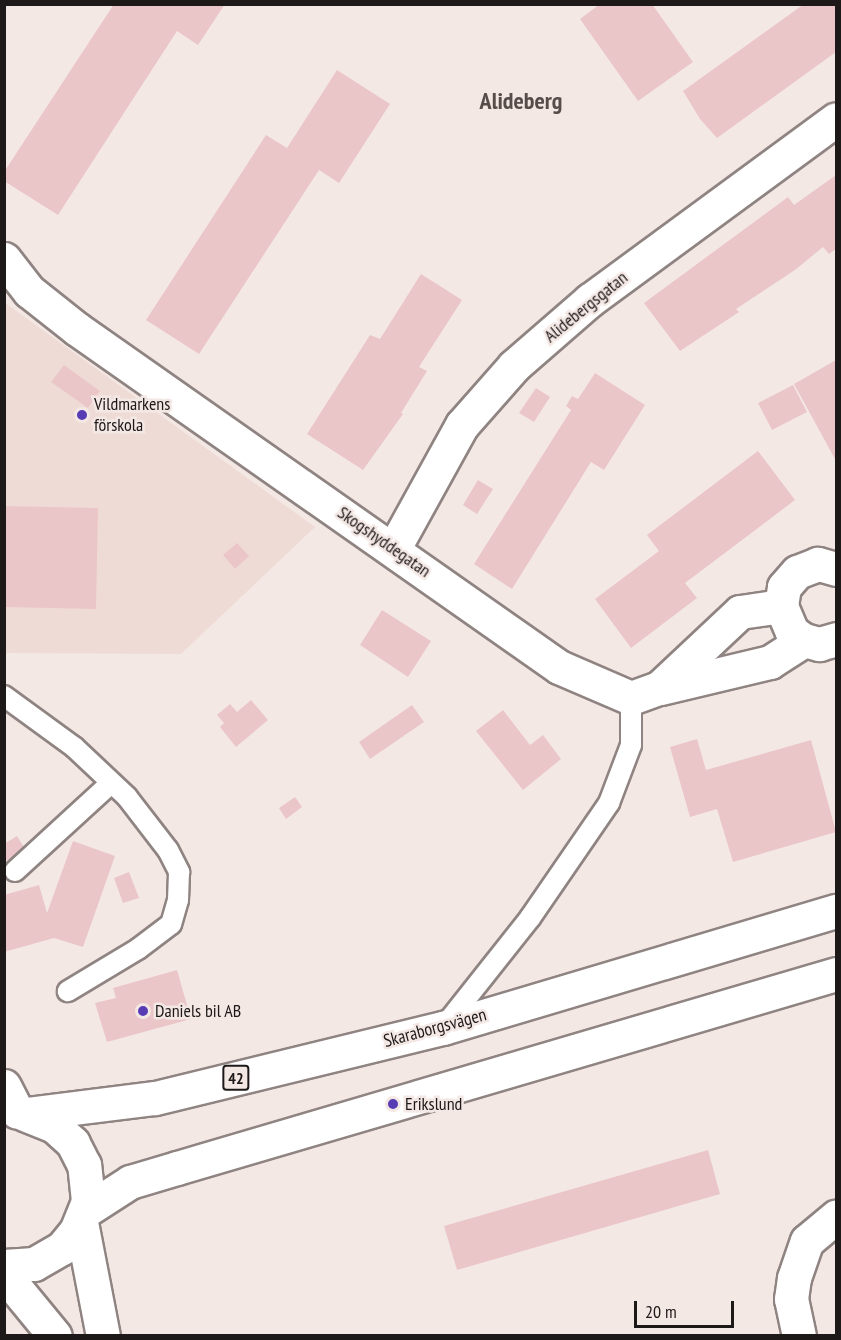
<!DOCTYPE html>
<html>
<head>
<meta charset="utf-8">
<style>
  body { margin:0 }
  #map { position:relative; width:841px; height:1340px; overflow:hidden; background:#f4e8e5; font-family:"PT Sans Narrow",sans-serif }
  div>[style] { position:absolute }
  .built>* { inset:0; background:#efdbd6 }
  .building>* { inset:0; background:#ebc6c9 }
  .roads { filter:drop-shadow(2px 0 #8f8481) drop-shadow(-2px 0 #8f8481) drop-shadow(0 2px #8f8481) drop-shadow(0 -2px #8f8481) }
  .lane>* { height:20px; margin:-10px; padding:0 10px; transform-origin:10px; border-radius:10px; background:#fff }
  .street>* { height:33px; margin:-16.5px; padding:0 16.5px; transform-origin:16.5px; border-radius:16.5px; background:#fff }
  .primary>* { height:33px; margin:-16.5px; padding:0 16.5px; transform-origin:16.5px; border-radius:16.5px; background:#fff }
  .dots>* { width:16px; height:16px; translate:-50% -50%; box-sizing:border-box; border:3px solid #f4e8e5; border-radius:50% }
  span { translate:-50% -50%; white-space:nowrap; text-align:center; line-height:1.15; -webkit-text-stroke:5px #f4e8e5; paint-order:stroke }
  .shield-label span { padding:2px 4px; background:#f4e8e5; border:2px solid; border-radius:4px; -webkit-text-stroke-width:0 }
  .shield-label { font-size:16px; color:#1d1918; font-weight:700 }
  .street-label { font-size:18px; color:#1d1918 }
  .poi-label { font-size:18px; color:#1d1918 }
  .left { translate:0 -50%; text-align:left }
  .district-label { font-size:24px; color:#564c4a; font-weight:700 }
  .frame { position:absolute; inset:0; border:6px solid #1d1918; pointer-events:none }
  .scale { position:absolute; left:634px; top:1301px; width:100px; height:27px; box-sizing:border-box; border:3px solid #1d1918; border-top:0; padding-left:8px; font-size:18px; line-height:21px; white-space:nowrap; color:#1d1918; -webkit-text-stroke:4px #f4e8e5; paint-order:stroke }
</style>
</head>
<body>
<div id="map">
  <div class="built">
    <div style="clip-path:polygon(4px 302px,315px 527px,181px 654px,5px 653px)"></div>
  </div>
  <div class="building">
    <div style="clip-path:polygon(114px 4px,225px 4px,198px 45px,177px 31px,58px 215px,4px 181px,4px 172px)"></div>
    <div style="clip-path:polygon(600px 4px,652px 4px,693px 62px,638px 101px,580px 19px)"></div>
    <div style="clip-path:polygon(804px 4px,836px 4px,836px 52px,717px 138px,700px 119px,683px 91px)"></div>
    <div style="clip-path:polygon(337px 70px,390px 104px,339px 183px,319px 170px,199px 354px,146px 320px,266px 135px,287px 148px)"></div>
    <div style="clip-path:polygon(836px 175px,836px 249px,829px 254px,823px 247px,795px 270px,736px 309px,739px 312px,680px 351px,644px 303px,788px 197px,794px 205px)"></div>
    <div style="clip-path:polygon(421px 274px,462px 300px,419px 367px,427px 371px,401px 413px,403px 414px,363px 470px,307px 434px,370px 335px,380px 339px)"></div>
    <div style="clip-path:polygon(836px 360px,836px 461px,794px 384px)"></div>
    <div style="clip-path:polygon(64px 365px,100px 391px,88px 408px,51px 382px)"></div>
    <div style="clip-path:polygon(595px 373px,645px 405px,604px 470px,591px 462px,512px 589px,474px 564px,571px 410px,566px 406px,572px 396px,578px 399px)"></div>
    <div style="clip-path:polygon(793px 385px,807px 412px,772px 430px,758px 403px)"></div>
    <div style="clip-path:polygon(536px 388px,550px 397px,534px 422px,519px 413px)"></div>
    <div style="clip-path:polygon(758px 451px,795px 500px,685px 583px,697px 598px,631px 648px,595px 599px,659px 551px,647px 535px)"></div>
    <div style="clip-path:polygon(478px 480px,493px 489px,477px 514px,463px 505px)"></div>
    <div style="clip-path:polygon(4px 506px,98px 508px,96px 609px,4px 607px)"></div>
    <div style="clip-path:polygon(237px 543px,249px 556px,235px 569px,223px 555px)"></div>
    <div style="clip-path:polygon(382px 610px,431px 641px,408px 677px,360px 645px)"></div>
    <div style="clip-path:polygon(251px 700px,268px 720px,236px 747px,220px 727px,224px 723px,217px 715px,230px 704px,237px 712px)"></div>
    <div style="clip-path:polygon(412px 705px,424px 722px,370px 759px,359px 742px)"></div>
    <div style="clip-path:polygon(503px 710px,530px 745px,543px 735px,561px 759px,523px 790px,476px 731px)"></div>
    <div style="clip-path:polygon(697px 739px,706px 770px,811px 740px,836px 832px,733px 862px,717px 809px,690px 817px,670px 747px)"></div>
    <div style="clip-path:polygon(295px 797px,302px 807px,286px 819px,279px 808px)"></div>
    <div style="clip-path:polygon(17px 836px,25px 849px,6px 861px,4px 844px)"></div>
    <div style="clip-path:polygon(73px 841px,115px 856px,83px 947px,54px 938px,4px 952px,4px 895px,39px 885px,47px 913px)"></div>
    <div style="clip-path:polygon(129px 872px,139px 898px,123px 903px,114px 878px)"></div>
    <div style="clip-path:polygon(177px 970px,191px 1019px,107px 1042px,95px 1003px,116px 998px,113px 988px)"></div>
    <div style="clip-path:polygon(708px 1150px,720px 1194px,457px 1270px,444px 1226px)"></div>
  </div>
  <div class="roads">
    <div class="lane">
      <div style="left:4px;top:696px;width:87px;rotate:36.1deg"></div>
      <div style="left:74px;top:747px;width:73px;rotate:43.3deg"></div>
      <div style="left:127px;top:797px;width:67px;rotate:52.3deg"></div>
      <div style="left:168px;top:850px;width:25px;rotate:63deg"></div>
      <div style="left:179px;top:872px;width:28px;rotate:92deg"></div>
      <div style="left:178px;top:900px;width:25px;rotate:106deg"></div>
      <div style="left:171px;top:924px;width:41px;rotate:142.9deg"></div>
      <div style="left:138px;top:949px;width:82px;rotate:149deg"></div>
      <div style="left:15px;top:871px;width:130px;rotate:-42.5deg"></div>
      <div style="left:446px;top:1024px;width:135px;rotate:-51.6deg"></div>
      <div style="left:530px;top:918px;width:140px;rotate:-55.5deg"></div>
      <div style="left:609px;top:803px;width:62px;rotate:-69.2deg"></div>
      <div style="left:631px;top:745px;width:47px;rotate:-90deg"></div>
    </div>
    <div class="street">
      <div style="left:4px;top:259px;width:41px;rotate:52deg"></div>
      <div style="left:29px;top:291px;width:61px;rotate:38.4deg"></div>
      <div style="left:77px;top:329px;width:589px;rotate:35.04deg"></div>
      <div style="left:559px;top:667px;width:78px;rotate:23.3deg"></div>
      <div style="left:631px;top:698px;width:30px;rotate:-20deg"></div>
      <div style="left:659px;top:688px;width:111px;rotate:-43.2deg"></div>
      <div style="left:740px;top:612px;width:41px;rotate:-8.3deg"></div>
      <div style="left:394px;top:548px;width:141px;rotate:-61.1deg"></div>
      <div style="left:462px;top:425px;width:79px;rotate:-48.6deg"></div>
      <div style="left:514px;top:366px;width:101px;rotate:-41deg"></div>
      <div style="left:590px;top:300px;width:305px;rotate:-36.3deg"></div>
      <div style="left:836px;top:569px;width:19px;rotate:-164deg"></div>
      <div style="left:818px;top:564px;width:22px;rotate:159deg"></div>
      <div style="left:797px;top:572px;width:20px;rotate:131deg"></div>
      <div style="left:784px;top:587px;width:19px;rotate:99deg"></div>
      <div style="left:781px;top:606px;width:28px;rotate:67deg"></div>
      <div style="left:792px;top:632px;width:14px;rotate:34deg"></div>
      <div style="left:804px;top:640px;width:16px;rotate:15deg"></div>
      <div style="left:819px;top:644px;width:18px;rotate:-16deg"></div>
      <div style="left:661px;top:688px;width:112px;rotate:-13.4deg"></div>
      <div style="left:770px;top:662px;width:40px;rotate:-32.9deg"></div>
      <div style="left:4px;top:1086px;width:29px;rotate:63deg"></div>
      <div style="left:81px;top:1222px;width:116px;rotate:79.1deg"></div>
      <div style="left:4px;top:1274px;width:80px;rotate:50.6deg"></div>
      <div style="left:799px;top:1336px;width:38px;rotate:-102deg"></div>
      <div style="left:791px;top:1299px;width:21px;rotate:-82deg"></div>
      <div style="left:794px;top:1278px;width:39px;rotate:-71deg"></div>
      <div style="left:807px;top:1241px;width:38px;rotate:-40deg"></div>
    </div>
    <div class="primary">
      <div style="left:26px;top:1114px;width:130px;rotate:-7.1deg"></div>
      <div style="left:155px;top:1098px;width:296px;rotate:-13.7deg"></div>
      <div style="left:443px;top:1028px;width:410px;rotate:-16.6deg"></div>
      <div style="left:85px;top:1211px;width:54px;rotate:-32.8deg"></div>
      <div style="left:130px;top:1182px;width:49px;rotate:-16.6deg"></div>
      <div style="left:177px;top:1168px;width:687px;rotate:-16.4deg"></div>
      <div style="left:4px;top:1266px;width:30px;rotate:-4deg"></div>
      <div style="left:34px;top:1264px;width:32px;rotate:-30deg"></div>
      <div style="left:62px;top:1248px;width:22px;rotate:-51deg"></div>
      <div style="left:76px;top:1231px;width:32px;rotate:-68deg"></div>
      <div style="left:88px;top:1201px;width:36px;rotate:-96deg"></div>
      <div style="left:84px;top:1165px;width:25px;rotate:-117deg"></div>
      <div style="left:73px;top:1143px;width:25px;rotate:-138deg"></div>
      <div style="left:54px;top:1126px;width:31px;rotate:-158deg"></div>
    </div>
  </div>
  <div class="dots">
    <div style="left:82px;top:415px;background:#583cb4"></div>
    <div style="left:143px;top:1011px;background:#583cb4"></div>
    <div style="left:393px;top:1104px;background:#583cb4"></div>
  </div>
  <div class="shield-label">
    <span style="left:236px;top:1078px">42</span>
  </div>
  <div class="street-label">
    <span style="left:586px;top:307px;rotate:-39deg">Alidebergsgatan</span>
    <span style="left:384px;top:542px;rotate:35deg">Skogshyddegatan</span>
    <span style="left:435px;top:1028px;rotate:-15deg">Skaraborgsvägen</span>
  </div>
  <div class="poi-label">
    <span class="left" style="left:94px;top:415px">Vildmarkens<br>förskola</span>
    <span class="left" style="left:155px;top:1011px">Daniels bil AB</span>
    <span class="left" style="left:405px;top:1104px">Erikslund</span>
  </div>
  <div class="district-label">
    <span style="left:521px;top:101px">Alideberg</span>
  </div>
  <div class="frame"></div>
  <div class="scale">20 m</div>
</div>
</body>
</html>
